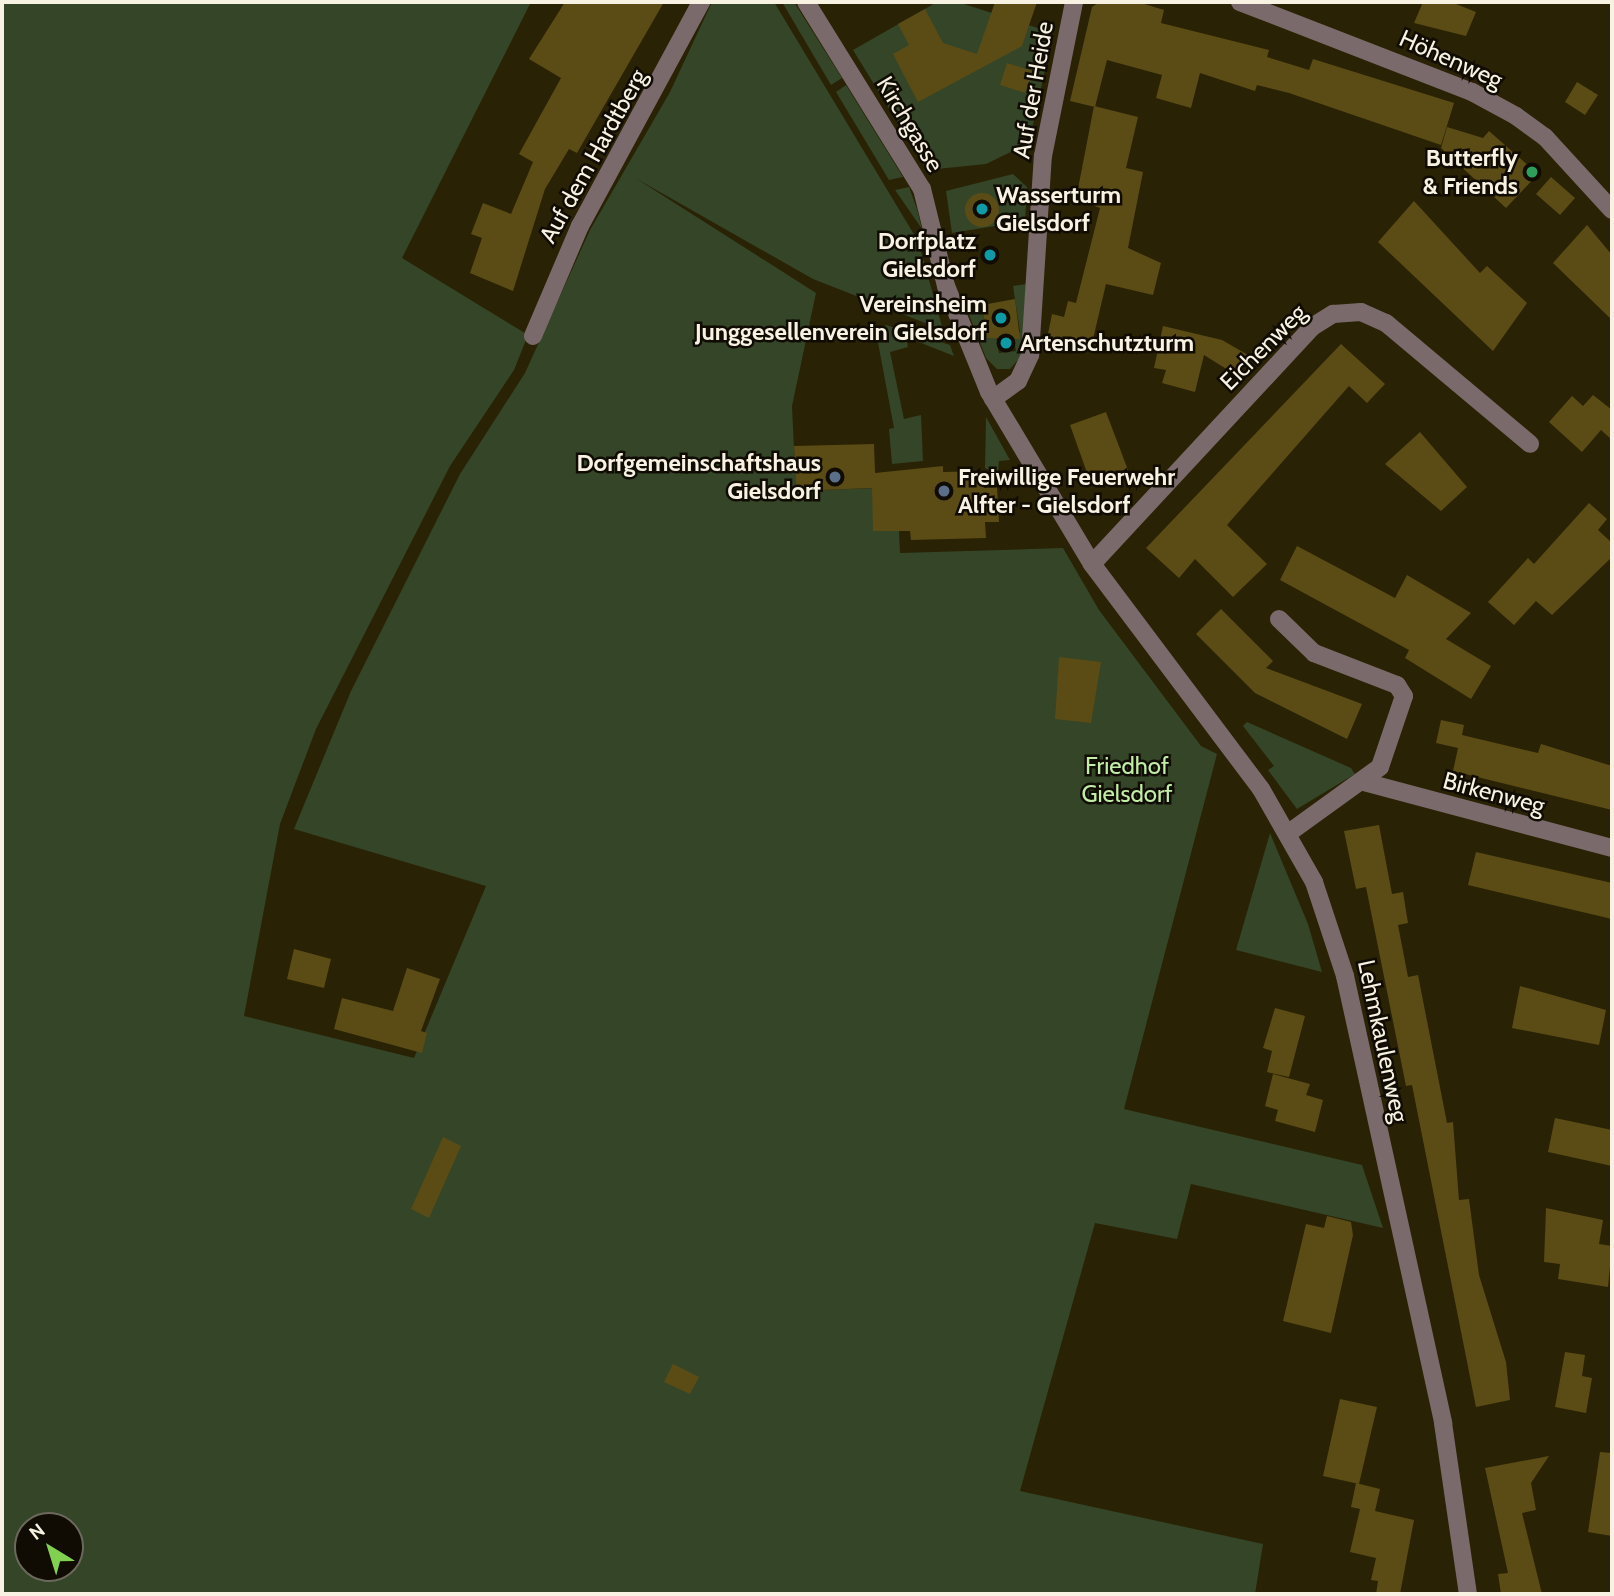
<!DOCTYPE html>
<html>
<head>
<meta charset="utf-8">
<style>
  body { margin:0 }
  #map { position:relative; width:1614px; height:1596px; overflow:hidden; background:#2a2204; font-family:Cabin,sans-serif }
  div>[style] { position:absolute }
  .green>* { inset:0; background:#344528 }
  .building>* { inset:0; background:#5b4c15 }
  .round { border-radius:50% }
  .street>* { height:18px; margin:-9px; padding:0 9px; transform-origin:9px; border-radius:9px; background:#7b6a6b }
  .dots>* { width:19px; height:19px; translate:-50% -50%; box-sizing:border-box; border:4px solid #100c03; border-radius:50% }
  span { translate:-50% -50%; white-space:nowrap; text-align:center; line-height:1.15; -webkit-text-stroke:5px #100c03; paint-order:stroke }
  .street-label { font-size:24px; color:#f7f2e1 }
  .poi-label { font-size:24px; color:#f7f2e1; font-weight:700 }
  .right { translate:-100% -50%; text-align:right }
  .left { translate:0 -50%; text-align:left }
  .park-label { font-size:24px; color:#c2eda5 }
  .frame { position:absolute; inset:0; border:4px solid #f7f2e1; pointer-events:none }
  .north { position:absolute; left:14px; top:1512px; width:70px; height:70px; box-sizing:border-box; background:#100c03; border:2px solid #6c685c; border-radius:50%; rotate:322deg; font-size:19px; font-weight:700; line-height:28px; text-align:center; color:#f7f2e1 }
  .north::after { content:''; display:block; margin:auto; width:24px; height:32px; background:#81d050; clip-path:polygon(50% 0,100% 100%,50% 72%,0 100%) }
</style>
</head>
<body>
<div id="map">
  <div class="green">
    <div style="clip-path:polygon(evenodd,2px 2px,531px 2px,402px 258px,528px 335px,514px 370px,450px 466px,316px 729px,280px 824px,244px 1016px,414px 1058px,486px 886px,294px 829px,351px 691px,460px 474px,525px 373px,590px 230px,670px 92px,712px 2px,774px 2px,918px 241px,943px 330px,813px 279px,637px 179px,816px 293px,792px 406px,796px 491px,875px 488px,873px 531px,899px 531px,900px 553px,1063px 548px,1099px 610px,1201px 746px,1217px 754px,1124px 1109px,1362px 1165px,1383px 1228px,1191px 1184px,1177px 1239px,1095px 1223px,1020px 1491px,1263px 1544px,1255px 1594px,2px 1594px,2px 2px,28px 1526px,70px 1526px,70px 1568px,28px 1568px,28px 1526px)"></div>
    <div style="clip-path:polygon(782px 2px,794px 2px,842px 78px,831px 85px)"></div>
    <div style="clip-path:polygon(937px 2px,958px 2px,1053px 33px,1031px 134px,1021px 147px,986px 164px,927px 170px,853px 50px)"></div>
    <div style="clip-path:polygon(846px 85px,903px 177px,889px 180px,836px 92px)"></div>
    <div style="clip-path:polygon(1013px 174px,1027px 187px,1025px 221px,952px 233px,946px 191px)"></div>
    <div style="clip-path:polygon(909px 187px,917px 209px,922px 229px,895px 190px)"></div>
    <div style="clip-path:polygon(1026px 284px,1022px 355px,1010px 369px,997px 369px,986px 358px,966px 307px,982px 305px,987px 337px,996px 336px,999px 353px,1016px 351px,1013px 333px,1020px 332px,1013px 286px)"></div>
    <div style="clip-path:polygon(886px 325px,950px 345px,954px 356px,906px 337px,908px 347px,890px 352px,904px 419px,921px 415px,923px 461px,892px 464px,889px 429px,894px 428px,876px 332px)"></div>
    <div style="clip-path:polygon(986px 417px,1010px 460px,999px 461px,998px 474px,985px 468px)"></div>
    <div style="clip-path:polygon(1247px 722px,1351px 768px,1355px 774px,1297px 809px,1268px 770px,1274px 766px,1243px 726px)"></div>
    <div style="clip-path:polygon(1270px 833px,1308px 924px,1322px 972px,1236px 950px)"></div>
  </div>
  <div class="building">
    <div style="clip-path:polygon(565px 2px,664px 2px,577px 153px,569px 149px,545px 189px,513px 291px,470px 273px,482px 238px,471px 234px,483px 203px,511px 214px,533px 162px,519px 154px,561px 78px,529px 59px)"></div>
    <div style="clip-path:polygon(995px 2px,1037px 2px,1022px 46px,918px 102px,893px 54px,909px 45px,898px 24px,925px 9px,943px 43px,977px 54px)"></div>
    <div style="clip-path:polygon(1099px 2px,1138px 2px,1164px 10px,1161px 23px,1269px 50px,1267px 57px,1309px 70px,1313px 59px,1454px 103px,1441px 145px,1289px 93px,1257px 85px,1255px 91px,1200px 73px,1191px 108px,1156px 98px,1162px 75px,1107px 60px,1095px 107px,1070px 101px,1092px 7px)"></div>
    <div style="clip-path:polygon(1423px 2px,1451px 2px,1476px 12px,1466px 36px,1414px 23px)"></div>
    <div style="clip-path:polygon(1007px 63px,1033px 71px,1025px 93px,1000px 85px)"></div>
    <div style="clip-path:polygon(1577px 82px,1598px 95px,1585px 115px,1565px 102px)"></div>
    <div style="clip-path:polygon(1094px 106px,1138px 117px,1126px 168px,1143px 172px,1128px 248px,1161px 263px,1153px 295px,1106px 284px,1093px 339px,1076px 350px,1046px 344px,1052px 314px,1064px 317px,1068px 301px,1076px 303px,1100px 208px,1076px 199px)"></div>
    <div style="clip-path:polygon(1447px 127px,1483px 138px,1489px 131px,1538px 174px,1506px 208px,1441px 148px)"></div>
    <div style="clip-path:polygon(1551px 177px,1575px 198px,1560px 215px,1536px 194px)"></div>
    <div class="round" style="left:965px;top:193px;width:34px;height:34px"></div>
    <div style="clip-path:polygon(1414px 201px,1480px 273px,1487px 266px,1527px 303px,1493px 351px,1378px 242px)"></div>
    <div style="clip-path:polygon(1587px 225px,1612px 255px,1612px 320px,1553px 263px)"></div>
    <div style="clip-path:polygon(1015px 299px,1020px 339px,987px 338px,982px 305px)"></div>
    <div style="clip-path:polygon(1163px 326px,1222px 340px,1248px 355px,1236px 375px,1204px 355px,1195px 392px,1162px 383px,1166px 370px,1154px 368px)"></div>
    <div style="clip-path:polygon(1341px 344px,1385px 384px,1367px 403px,1349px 386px,1227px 525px,1267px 564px,1233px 597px,1195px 559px,1179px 578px,1146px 548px)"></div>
    <div style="clip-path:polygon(1593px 395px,1612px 410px,1612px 440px,1601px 430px,1582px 452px,1549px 422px,1572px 396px,1583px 406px)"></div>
    <div style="clip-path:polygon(1106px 412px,1128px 470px,1091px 484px,1070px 425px)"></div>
    <div style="clip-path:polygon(1420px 432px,1467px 487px,1441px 511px,1385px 464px)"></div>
    <div style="clip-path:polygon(874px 444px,875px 473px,943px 466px,943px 472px,984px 471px,984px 488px,997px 487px,999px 522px,985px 522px,986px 538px,911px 540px,910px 531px,873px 531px,872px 488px,796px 491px,794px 446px)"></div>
    <div style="clip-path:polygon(1589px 503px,1607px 519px,1598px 530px,1612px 543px,1612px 557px,1552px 615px,1536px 601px,1514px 625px,1488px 602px,1528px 558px,1534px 564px)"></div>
    <div style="clip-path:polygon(1297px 546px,1395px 598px,1407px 575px,1471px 613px,1446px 639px,1491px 666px,1471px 699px,1405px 658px,1409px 650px,1280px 580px)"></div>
    <div style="clip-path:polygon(1221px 609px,1273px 661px,1266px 668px,1362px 704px,1347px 739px,1255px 693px,1196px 634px)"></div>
    <div style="clip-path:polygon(1059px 657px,1101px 662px,1091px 723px,1055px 719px)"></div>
    <div style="clip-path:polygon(1441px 720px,1464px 725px,1462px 735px,1538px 753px,1541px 744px,1612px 766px,1612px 810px,1453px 771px,1458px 748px,1436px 743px)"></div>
    <div style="clip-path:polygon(1379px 825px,1392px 894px,1403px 892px,1408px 923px,1398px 925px,1408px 977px,1418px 975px,1447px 1123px,1453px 1122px,1459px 1200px,1469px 1199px,1479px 1275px,1506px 1362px,1510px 1400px,1476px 1407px,1412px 1085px,1406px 1086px,1366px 887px,1356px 889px,1344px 831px)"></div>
    <div style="clip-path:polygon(1476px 852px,1612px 883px,1612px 919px,1468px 885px)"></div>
    <div style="clip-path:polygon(294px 949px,331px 959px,324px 988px,287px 979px)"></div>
    <div style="clip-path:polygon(407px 968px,440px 979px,421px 1031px,427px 1033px,422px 1053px,334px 1029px,342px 998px,393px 1011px)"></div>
    <div style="clip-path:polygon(1520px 986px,1606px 1010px,1599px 1045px,1512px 1028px)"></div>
    <div style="clip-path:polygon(1275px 1008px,1305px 1016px,1289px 1077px,1267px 1072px,1272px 1051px,1263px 1048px)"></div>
    <div style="clip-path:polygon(1273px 1074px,1310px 1084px,1306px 1095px,1323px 1100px,1315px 1132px,1275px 1121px,1278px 1110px,1265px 1106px)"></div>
    <div style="clip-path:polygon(1555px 1118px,1612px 1130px,1612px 1166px,1548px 1152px)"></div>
    <div style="clip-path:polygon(443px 1137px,461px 1146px,429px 1218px,411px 1209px)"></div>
    <div style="clip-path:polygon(1546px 1208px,1603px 1220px,1599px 1244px,1612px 1246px,1608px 1287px,1558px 1279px,1560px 1264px,1544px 1262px)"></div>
    <div style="clip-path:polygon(1327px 1216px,1351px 1222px,1353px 1235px,1331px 1333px,1283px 1321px,1306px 1224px,1324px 1228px)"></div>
    <div style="clip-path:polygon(1565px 1352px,1585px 1355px,1582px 1376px,1592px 1378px,1586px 1413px,1555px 1407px)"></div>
    <div style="clip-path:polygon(673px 1364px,699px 1377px,690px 1394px,664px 1382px)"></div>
    <div style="clip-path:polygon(1340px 1399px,1377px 1407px,1359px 1484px,1323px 1476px)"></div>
    <div style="clip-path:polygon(1600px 1452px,1612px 1453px,1612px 1536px,1588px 1532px)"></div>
    <div style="clip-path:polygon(1549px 1456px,1531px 1483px,1536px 1510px,1522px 1513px,1542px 1594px,1501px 1594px,1498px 1574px,1508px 1573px,1485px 1468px)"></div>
    <div style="clip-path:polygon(1356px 1483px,1380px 1489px,1375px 1511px,1414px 1520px,1400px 1594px,1376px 1594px,1378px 1581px,1371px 1580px,1376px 1558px,1350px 1552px,1360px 1509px,1351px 1507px)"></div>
  </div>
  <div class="street">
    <div style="left:806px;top:2px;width:220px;rotate:58.2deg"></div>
    <div style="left:922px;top:189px;width:100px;rotate:76.1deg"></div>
    <div style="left:946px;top:286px;width:114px;rotate:67.9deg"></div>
    <div style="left:989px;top:392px;width:200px;rotate:59.1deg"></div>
    <div style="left:1092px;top:564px;width:281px;rotate:53.1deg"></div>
    <div style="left:1261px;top:789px;width:107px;rotate:60.3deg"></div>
    <div style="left:1314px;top:882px;width:99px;rotate:71.7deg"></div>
    <div style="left:1345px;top:976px;width:458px;rotate:77.6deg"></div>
    <div style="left:1443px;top:1423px;width:173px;rotate:81.7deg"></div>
    <div style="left:1240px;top:2px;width:249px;rotate:21.2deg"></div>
    <div style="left:1472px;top:92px;width:50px;rotate:28.6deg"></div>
    <div style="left:1516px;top:116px;width:36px;rotate:36deg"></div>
    <div style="left:1545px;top:137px;width:99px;rotate:47.5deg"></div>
    <div style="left:533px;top:336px;width:120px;rotate:-66.9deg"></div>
    <div style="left:580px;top:226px;width:255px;rotate:-61.6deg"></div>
    <div style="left:993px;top:399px;width:31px;rotate:-36deg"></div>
    <div style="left:1018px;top:381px;width:29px;rotate:-65deg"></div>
    <div style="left:1030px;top:355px;width:199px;rotate:-86.3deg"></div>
    <div style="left:1043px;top:156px;width:157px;rotate:-78.6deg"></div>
    <div style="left:1092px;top:564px;width:323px;rotate:-47.1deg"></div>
    <div style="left:1312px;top:327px;width:25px;rotate:-32deg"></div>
    <div style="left:1333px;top:314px;width:28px;rotate:-4deg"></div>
    <div style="left:1361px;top:312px;width:27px;rotate:24deg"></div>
    <div style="left:1386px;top:323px;width:188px;rotate:40deg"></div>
    <div style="left:1279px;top:619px;width:49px;rotate:44.2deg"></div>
    <div style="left:1314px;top:653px;width:89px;rotate:21.1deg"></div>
    <div style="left:1397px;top:685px;width:13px;rotate:58deg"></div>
    <div style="left:1404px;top:696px;width:75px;rotate:108.7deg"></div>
    <div style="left:1380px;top:767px;width:111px;rotate:144.2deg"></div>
    <div style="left:1364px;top:782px;width:257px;rotate:14.9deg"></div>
  </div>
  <div class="dots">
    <div style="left:1532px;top:172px;background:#2e9e5b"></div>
    <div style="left:982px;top:209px;background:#0f9aa8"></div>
    <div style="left:990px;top:255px;background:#0f9aa8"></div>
    <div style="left:1001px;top:318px;background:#0f9aa8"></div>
    <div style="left:1006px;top:343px;background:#0f9aa8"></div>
    <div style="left:835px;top:477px;background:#5c6f8a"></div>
    <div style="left:944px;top:491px;background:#5c6f8a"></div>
  </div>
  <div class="street-label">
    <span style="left:1451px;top:59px;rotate:24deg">Höhenweg</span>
    <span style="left:1033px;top:90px;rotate:-80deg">Auf der Heide</span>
    <span style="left:910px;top:124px;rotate:59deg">Kirchgasse</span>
    <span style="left:593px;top:156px;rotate:-61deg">Auf dem Hardtberg</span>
    <span style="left:1263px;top:347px;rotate:-45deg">Eichenweg</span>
    <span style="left:1494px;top:793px;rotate:15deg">Birkenweg</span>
    <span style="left:1383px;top:1041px;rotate:78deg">Lehmkaulenweg</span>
  </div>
  <div class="poi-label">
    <span class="right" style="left:1518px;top:172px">Butterfly<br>&amp; Friends</span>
    <span class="left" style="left:996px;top:209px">Wasserturm<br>Gielsdorf</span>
    <span class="right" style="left:976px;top:255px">Dorfplatz<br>Gielsdorf</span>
    <span class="right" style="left:987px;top:318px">Vereinsheim<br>Junggesellenverein Gielsdorf</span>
    <span class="left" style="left:1020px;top:343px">Artenschutzturm</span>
    <span class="right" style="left:821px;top:477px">Dorfgemeinschaftshaus<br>Gielsdorf</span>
    <span class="left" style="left:958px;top:491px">Freiwillige Feuerwehr<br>Alfter - Gielsdorf</span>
  </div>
  <div class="park-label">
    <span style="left:1127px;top:780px">Friedhof<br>Gielsdorf</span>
  </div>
  <div class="frame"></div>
  <div class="north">N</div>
</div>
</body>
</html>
